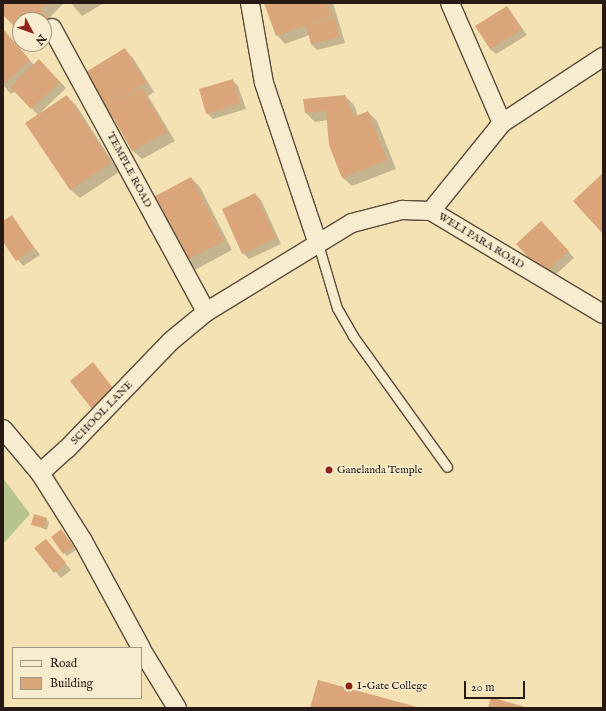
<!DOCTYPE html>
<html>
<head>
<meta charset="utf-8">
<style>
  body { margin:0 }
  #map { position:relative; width:606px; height:711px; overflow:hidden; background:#f5e2b4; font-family:"IM FELL English",serif }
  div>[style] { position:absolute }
  .green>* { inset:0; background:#b7c490 }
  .shadow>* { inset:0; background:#0003 }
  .building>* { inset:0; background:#daa578 }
  .roads { filter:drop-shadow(1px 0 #5a4c3c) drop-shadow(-1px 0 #5a4c3c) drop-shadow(0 1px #5a4c3c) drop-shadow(0 -1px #5a4c3c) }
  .service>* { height:9px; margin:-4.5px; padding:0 4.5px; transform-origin:4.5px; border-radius:4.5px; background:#f8ecce }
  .minor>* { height:18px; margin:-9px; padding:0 9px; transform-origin:9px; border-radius:9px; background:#f8ecce }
  .dots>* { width:11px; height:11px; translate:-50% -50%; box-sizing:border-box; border:2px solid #f8ecce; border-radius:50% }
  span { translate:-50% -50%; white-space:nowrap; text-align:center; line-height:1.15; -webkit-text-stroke:3px #f8ecce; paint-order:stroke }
  .street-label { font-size:11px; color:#271a14 }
  .poi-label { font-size:11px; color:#271a14 }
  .left { translate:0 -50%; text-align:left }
  .frame { position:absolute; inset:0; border:4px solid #271a14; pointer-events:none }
  .legend { position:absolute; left:12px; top:647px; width:130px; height:52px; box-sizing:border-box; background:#f8ecce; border:1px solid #a49884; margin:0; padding:5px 7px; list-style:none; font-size:12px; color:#271a14 }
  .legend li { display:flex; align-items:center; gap:8px; height:20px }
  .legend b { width:20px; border:1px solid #a49884 }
  .north { position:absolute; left:12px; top:12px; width:40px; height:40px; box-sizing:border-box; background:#f8ecce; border:1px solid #a49884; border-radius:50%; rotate:131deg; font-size:11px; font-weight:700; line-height:16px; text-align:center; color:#271a14 }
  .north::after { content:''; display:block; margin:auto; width:14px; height:18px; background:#8f2418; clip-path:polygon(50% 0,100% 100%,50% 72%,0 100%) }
  .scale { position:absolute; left:464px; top:681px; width:61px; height:18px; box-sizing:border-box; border:2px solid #271a14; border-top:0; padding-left:5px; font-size:12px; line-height:14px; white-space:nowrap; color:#271a14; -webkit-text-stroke:3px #f8ecce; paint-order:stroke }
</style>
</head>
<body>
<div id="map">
  <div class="green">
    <div style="clip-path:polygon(3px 478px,30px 514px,3px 544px)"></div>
  </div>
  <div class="shadow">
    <div style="clip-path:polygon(3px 3px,64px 3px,48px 19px,57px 28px,44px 41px,44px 20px,20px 20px,20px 30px,3px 14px)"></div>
    <div style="clip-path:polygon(71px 3px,104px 3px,82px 16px)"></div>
    <div style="clip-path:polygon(265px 3px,333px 3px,345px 43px,317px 50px,311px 44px,309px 35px,285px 44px,277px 35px)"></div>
    <div style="clip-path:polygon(507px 7px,527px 35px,496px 54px,490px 49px)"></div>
    <div style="clip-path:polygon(3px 30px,34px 65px,45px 66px,66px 88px,38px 115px,15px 91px,11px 94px,3px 85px)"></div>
    <div style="clip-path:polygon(34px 44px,41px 44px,37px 48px)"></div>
    <div style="clip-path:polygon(124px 49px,133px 58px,154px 92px,148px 96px,175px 141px,142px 159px,133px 151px,114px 117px,111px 118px,103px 109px)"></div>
    <div style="clip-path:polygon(232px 80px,238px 86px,246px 109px,213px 119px,207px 113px)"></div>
    <div style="clip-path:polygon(345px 96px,354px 105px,358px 116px,368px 112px,377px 121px,396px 169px,352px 186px,343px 178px,328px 120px,315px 122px,306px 113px)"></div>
    <div style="clip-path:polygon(67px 97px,76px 105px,119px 172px,80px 198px,71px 190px,27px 123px)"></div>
    <div style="clip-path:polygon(191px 178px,200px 187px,232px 250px,191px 272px,182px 263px)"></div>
    <div style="clip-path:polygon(255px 194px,261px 200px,281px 244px,249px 259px,243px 253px)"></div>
    <div style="clip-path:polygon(11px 216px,40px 255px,23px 266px,3px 240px,3px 222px)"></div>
    <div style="clip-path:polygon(547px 228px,574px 258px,555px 275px,530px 257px)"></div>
    <div style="clip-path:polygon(93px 364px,120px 397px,98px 414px,93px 408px)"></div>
    <div style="clip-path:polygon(46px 519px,49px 522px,47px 530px,32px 524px)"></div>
    <div style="clip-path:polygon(64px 533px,76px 550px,67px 556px,52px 537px)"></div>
    <div style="clip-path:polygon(46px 540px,71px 570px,61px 578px,36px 549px)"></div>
  </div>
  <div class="building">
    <div style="clip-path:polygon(3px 3px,47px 3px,40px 10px,49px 18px,44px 23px,44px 20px,20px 20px,20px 32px,3px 15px)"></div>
    <div style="clip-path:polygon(264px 3px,327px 3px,332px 16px,306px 25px,335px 18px,339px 37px,311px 44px,306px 25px,276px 36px)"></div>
    <div style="clip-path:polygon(507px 6px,522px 29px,490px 49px,475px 26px)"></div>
    <div style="clip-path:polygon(3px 29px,30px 60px,3px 85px)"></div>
    <div style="clip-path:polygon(125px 48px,146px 83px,117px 101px,142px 88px,167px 132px,132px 151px,107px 107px,102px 110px,81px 75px)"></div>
    <div style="clip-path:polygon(39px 59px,60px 82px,31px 109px,10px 87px)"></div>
    <div style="clip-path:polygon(233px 79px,240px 103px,206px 114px,199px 89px)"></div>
    <div style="clip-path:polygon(67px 95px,111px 163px,70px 190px,25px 123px)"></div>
    <div style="clip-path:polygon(345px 95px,354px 117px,368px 111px,387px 160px,342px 178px,329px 145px,326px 111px,305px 113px,303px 99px)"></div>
    <div style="clip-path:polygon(603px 173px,603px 234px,573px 201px)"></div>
    <div style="clip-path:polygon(191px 177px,224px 241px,181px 263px,148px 200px)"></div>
    <div style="clip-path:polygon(255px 193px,276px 238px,242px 254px,222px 209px)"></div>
    <div style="clip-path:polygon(12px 215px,34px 248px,16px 261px,3px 242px,3px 221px)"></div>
    <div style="clip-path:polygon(541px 221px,569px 251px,548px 270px,529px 258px,516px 244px)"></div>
    <div style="clip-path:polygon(93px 362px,115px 391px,92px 409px,70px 381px)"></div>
    <div style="clip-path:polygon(34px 514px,47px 518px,44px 528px,31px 525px)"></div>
    <div style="clip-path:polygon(61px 529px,74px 547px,63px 554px,51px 537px)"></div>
    <div style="clip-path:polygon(46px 539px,66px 563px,54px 573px,34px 548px)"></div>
    <div style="clip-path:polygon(318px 680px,421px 708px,310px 708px)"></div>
    <div style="clip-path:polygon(491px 697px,528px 708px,488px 708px)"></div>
  </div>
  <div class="roads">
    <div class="service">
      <div style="left:318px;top:244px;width:67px;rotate:73.5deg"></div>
      <div style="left:337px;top:308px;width:32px;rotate:60deg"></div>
      <div style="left:353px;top:336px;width:161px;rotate:54.3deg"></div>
    </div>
    <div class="minor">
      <div style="left:250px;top:3px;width:81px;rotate:80.1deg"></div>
      <div style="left:264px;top:83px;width:170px;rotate:71.5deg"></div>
      <div style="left:450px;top:3px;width:131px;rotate:66.6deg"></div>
      <div style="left:52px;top:28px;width:323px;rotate:61.5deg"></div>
      <div style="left:431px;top:211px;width:113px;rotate:-51.1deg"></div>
      <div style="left:502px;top:123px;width:121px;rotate:-33.2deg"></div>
      <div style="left:3px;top:429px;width:57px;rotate:49.9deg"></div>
      <div style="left:40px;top:473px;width:36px;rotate:-42deg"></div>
      <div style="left:67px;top:449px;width:150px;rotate:-46.1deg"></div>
      <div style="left:171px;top:341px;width:45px;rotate:-39.6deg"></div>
      <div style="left:206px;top:312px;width:171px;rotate:-31.4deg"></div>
      <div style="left:352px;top:223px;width:52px;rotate:-14.6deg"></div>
      <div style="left:402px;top:210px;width:29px;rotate:2deg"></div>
      <div style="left:431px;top:211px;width:200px;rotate:30.9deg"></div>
      <div style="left:40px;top:473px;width:80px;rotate:57.7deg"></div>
      <div style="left:83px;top:541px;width:122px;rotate:61.5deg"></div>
      <div style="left:141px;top:649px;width:69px;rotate:58.6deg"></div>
    </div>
  </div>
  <div class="dots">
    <div style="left:329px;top:470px;background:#8f2418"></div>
    <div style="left:349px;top:686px;background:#8f2418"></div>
  </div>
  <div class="street-label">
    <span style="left:129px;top:170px;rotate:62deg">TEMPLE ROAD</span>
    <span style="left:481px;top:241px;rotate:31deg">WELI PARA ROAD</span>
    <span style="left:102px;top:413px;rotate:-46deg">SCHOOL LANE</span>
  </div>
  <div class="poi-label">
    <span class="left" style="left:337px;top:470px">Ganelanda Temple</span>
    <span class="left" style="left:357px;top:686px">I-Gate College</span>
  </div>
  <div class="frame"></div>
  <ul class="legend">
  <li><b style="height:5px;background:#f8ecce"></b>Road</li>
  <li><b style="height:11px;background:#daa578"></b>Building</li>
  </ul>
  <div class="north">N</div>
  <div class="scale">20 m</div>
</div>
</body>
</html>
